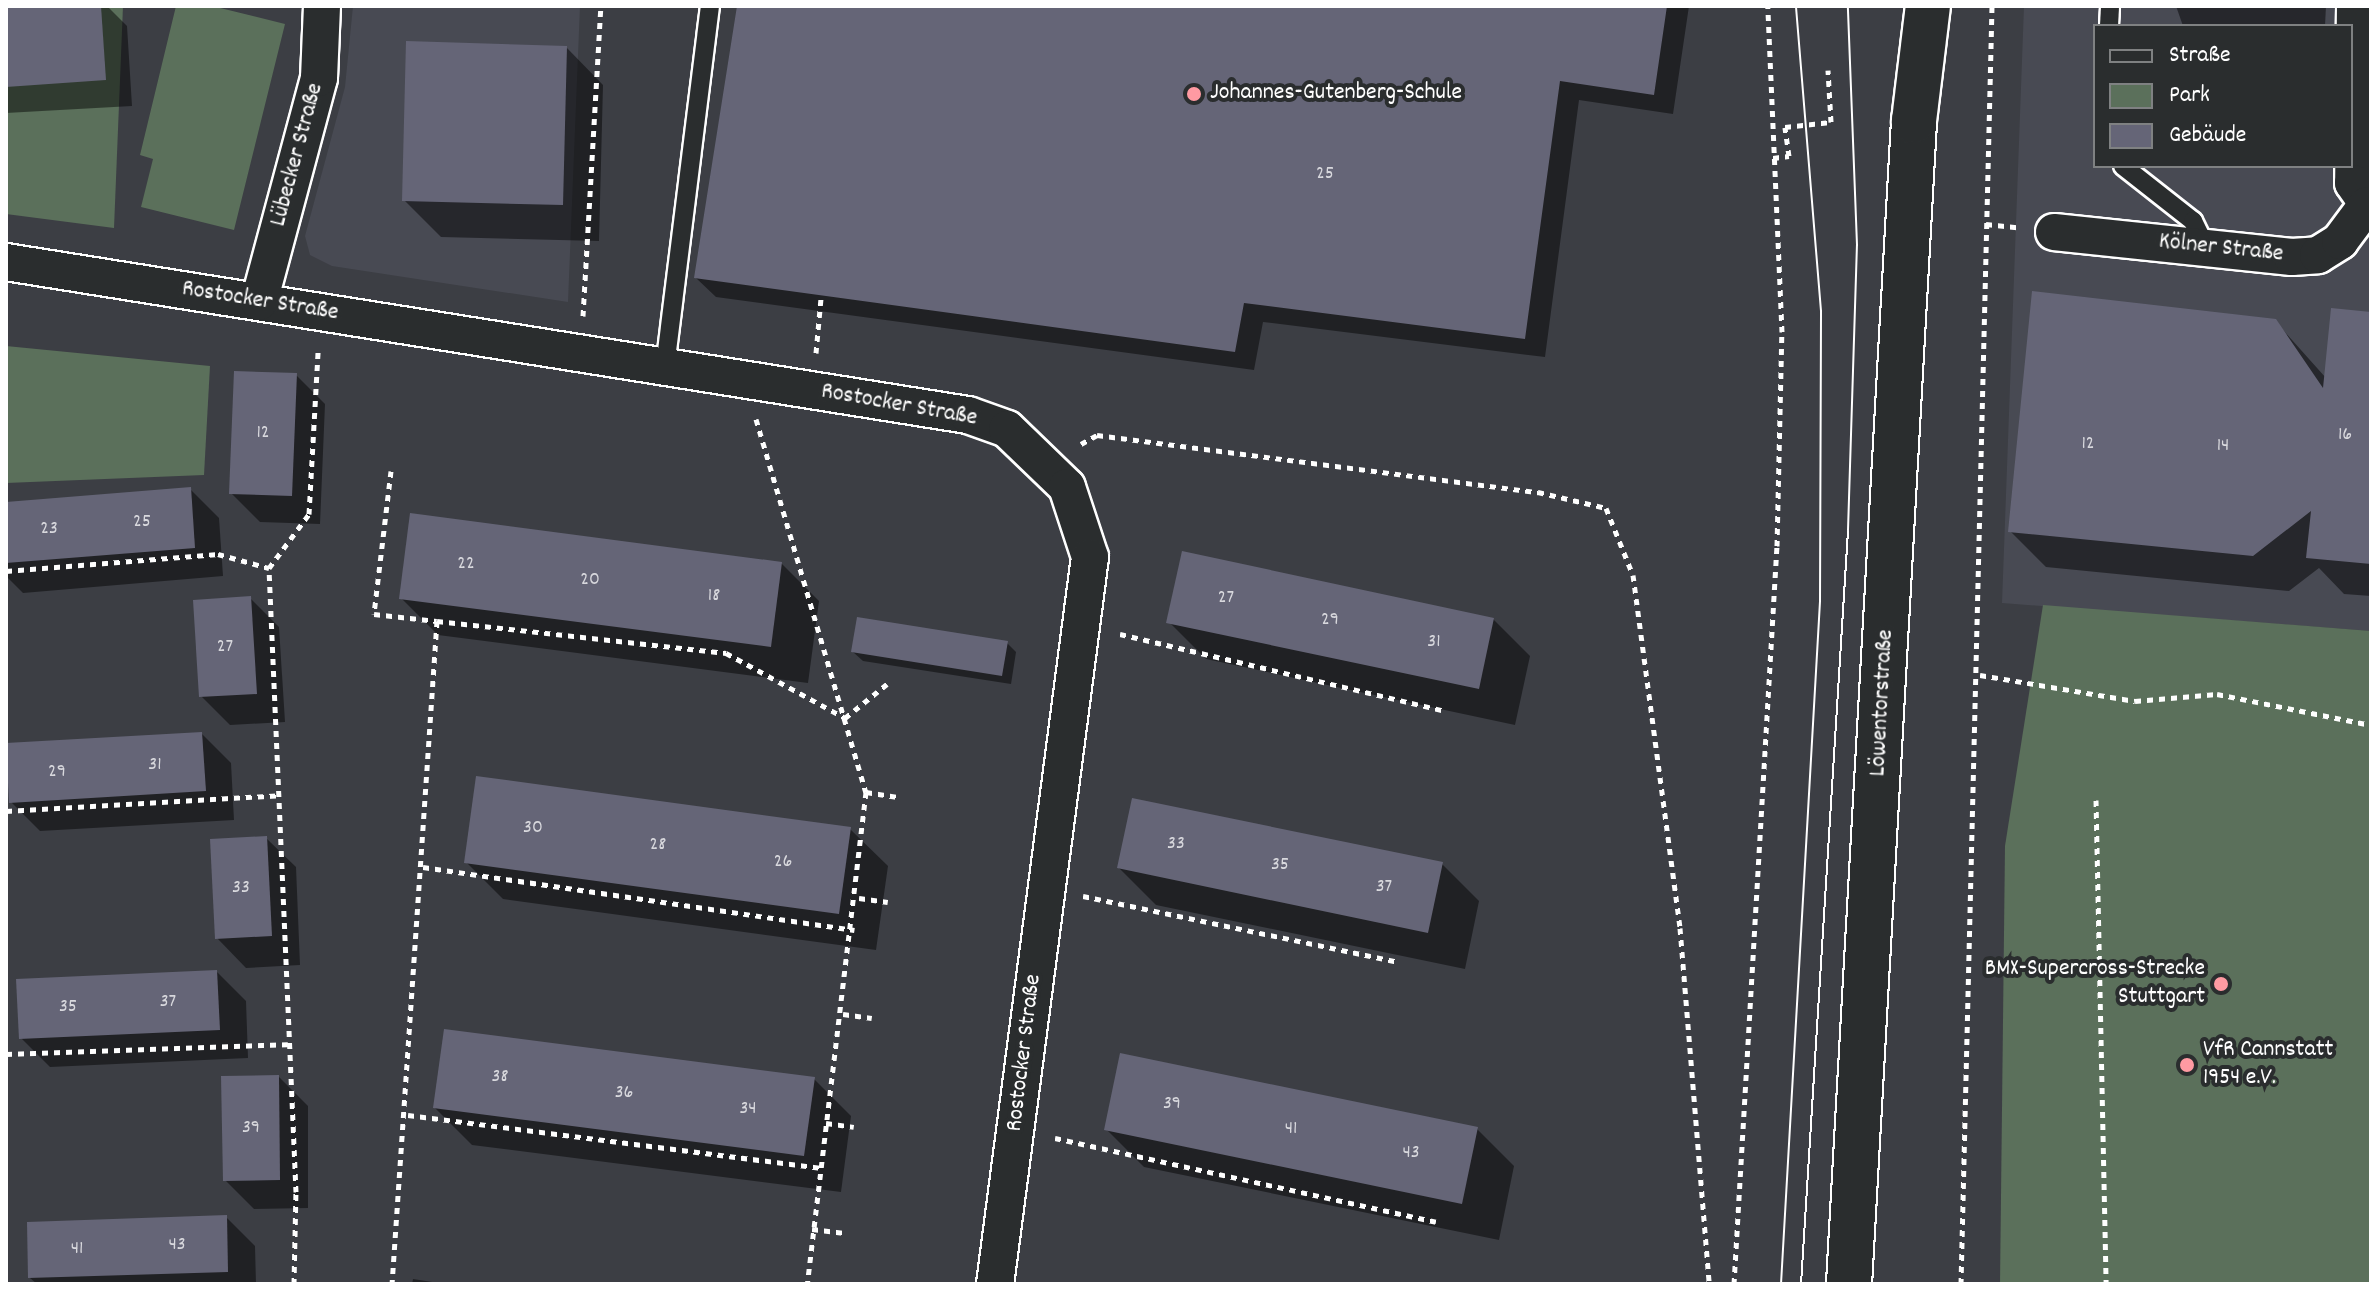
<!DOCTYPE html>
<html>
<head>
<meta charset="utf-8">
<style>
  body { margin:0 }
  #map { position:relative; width:2377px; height:1290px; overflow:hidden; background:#3c3e44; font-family:Dekko,sans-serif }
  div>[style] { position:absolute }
  .built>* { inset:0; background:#484a53 }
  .green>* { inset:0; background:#5b705b }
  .shadow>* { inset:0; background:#0007 }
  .building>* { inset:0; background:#656577 }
  .path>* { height:5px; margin-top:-2.5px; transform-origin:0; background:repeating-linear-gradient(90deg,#fff 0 6px,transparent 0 12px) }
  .roads { filter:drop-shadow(2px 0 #fff) drop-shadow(-2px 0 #fff) drop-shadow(0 2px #fff) drop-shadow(0 -2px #fff) }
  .lane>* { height:18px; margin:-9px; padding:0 9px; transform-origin:9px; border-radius:9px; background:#2a2d2e }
  .street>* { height:36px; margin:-18px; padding:0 18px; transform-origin:18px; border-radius:18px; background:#2a2d2e }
  .secondary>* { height:44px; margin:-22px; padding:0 22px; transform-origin:22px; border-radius:22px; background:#2a2d2e }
  .tram>* { height:2px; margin:-1px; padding:0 1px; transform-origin:1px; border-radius:1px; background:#fff }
  .dots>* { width:22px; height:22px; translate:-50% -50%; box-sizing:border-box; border:4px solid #2a2d2e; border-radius:50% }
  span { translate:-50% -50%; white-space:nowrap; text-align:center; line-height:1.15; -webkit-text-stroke:8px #2a2d2e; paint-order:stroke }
  .number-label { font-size:20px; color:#d8d8dd }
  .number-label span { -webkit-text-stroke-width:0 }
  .poi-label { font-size:24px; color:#fff }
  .left { translate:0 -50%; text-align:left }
  .right { translate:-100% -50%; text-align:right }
  .street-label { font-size:24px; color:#fff }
  .frame { position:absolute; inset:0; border:8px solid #fff; pointer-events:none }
  .legend { position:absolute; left:2093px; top:24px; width:260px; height:144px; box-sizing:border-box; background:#2a2d2e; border:2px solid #7f8182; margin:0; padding:10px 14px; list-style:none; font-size:24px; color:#fff }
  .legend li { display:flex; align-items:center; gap:16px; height:40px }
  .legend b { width:40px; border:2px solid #7f8182 }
</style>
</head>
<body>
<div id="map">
  <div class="built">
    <div style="clip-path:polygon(353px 6px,580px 6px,568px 302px,332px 266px,310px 255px,305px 236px,345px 87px)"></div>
    <div style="clip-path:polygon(evenodd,2024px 6px,2371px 6px,2371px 631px,2002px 603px,2024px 6px,2095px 26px,2351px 26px,2351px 166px,2095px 166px,2095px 26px)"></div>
  </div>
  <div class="green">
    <div style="clip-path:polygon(6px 6px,123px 6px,114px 228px,6px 214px)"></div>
    <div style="clip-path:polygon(176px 6px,212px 6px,285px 24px,234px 230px,141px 207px,153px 159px,140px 155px)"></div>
    <div style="clip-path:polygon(6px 346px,210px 366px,204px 475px,6px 483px)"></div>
    <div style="clip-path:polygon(2043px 605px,2371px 631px,2371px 1284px,2000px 1284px,2005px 846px)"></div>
  </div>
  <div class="shadow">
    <div style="clip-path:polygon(6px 6px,107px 6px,127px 26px,132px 106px,6px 113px)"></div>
    <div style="clip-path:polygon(738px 6px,1689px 6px,1673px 114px,1579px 100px,1545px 357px,1263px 322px,1254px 370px,716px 297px,696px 278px)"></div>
    <div style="clip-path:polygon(2176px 6px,2326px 6px,2325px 26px,2183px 26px)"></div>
    <div style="clip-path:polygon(566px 47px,603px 85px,599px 241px,441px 237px,404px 200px)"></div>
    <div style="clip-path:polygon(2371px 312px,2371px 596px,2344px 594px,2319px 568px,2289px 591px,2046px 567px,2010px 531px,2275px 321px,2326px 378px)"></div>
    <div style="clip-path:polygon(296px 375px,325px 404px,320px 524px,260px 522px,231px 493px)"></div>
    <div style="clip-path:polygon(190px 489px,219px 518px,223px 576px,23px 593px,6px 576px,6px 504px)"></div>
    <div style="clip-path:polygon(782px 564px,819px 601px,808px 683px,438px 635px,401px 598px)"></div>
    <div style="clip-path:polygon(250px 598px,279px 627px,285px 722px,230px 725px,201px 696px)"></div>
    <div style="clip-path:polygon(1493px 619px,1530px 656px,1515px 725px,1206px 659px,1169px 622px)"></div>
    <div style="clip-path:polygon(1007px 643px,1016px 652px,1011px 684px,863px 661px,853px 652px)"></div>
    <div style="clip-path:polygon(202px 734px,231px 763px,234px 820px,40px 831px,11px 802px)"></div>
    <div style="clip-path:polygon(850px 829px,888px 866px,876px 950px,503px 899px,466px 862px)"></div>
    <div style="clip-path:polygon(266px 838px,296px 867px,300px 965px,246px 968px,217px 938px)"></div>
    <div style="clip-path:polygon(1442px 864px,1479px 901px,1465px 969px,1156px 905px,1119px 868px)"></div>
    <div style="clip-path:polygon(217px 972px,246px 1001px,248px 1058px,50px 1067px,21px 1038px)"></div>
    <div style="clip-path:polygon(279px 1077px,308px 1106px,308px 1208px,254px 1209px,225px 1180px)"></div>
    <div style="clip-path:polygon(814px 1079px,851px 1116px,841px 1192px,472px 1145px,435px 1108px)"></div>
    <div style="clip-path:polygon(1477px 1129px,1514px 1166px,1499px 1240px,1144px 1167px,1107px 1130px)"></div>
    <div style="clip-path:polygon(226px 1217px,255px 1246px,256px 1284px,37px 1284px,30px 1278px)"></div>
    <div style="clip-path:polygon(413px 1279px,445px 1284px,412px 1284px)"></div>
  </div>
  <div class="building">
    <div style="clip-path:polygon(6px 6px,101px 6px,106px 80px,6px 87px)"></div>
    <div style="clip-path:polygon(737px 6px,1667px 6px,1654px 95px,1560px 81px,1525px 339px,1244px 303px,1235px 352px,694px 278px)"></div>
    <div style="clip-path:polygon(406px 41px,567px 46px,563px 205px,402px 201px)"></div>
    <div style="clip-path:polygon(2032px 291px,2276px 319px,2323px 388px,2331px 308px,2371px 312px,2371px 564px,2306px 558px,2311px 511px,2253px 556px,2008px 532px)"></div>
    <div style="clip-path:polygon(234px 371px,297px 373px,292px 496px,229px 494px)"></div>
    <div style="clip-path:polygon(191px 487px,195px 548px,6px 563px,6px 502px)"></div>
    <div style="clip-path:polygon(410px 513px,782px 562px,771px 647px,399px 599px)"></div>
    <div style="clip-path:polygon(1182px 551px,1494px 618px,1479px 689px,1166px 623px)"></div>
    <div style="clip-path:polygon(251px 596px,257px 694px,199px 697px,193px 600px)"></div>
    <div style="clip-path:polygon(857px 617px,1008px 641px,1002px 676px,851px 652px)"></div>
    <div style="clip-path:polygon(202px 732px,206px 791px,9px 803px,6px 743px)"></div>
    <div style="clip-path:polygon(476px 776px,851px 827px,839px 914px,464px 863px)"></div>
    <div style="clip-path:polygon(1132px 798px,1443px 862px,1428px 933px,1117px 868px)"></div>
    <div style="clip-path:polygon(267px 836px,272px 936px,215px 939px,210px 839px)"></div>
    <div style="clip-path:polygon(217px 970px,220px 1030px,19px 1039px,16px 979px)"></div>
    <div style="clip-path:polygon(444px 1029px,815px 1077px,804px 1156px,433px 1108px)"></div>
    <div style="clip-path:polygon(1120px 1053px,1478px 1127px,1462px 1204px,1104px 1130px)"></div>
    <div style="clip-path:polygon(279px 1075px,280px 1180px,223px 1181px,221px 1076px)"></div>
    <div style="clip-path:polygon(227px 1215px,228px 1272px,28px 1278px,27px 1222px)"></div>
  </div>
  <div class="path">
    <div style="left:1773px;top:158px;width:16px;rotate:-7deg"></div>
    <div style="left:1789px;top:156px;width:29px;rotate:-98deg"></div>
    <div style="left:1785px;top:127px;width:46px;rotate:-6.2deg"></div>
    <div style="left:1831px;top:122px;width:52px;rotate:-93.3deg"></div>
    <div style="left:1986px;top:224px;width:31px;rotate:6deg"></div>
    <div style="left:583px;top:316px;width:311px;rotate:-86.7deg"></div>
    <div style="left:816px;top:353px;width:55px;rotate:-84.8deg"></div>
    <div style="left:756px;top:419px;width:389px;rotate:73.6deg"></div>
    <div style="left:866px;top:792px;width:496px;rotate:96.8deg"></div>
    <div style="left:1081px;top:444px;width:18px;rotate:-29deg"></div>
    <div style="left:1097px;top:435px;width:445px;rotate:7.4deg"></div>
    <div style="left:1538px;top:492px;width:70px;rotate:13.2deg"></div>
    <div style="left:1606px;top:508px;width:72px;rotate:68.1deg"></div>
    <div style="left:1633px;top:575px;width:356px;rotate:82.4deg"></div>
    <div style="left:1680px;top:928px;width:357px;rotate:85.3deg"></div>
    <div style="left:391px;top:471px;width:144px;rotate:96.8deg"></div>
    <div style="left:374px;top:614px;width:63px;rotate:6.3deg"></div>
    <div style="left:437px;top:621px;width:665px;rotate:93.88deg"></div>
    <div style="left:6px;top:571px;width:213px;rotate:-4.6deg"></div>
    <div style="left:218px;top:554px;width:53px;rotate:15.4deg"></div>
    <div style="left:437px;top:621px;width:291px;rotate:6.3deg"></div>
    <div style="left:726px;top:653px;width:136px;rotate:28.6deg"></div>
    <div style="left:845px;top:718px;width:54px;rotate:-39deg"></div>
    <div style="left:1120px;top:634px;width:334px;rotate:13.3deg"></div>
    <div style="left:1980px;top:675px;width:157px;rotate:9.5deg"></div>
    <div style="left:2135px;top:701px;width:82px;rotate:-4.9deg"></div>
    <div style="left:2217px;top:694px;width:157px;rotate:11.4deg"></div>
    <div style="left:866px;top:792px;width:32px;rotate:9deg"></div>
    <div style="left:2096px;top:800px;width:484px;rotate:88.8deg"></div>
    <div style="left:6px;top:811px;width:275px;rotate:-3.3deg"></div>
    <div style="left:423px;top:867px;width:436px;rotate:8.3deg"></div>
    <div style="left:1083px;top:896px;width:319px;rotate:11.8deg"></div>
    <div style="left:859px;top:898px;width:29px;rotate:8deg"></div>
    <div style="left:843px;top:1014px;width:29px;rotate:8deg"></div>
    <div style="left:6px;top:1054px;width:282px;rotate:-2deg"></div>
    <div style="left:408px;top:1115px;width:415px;rotate:7.3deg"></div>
    <div style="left:826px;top:1123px;width:28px;rotate:8deg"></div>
    <div style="left:1055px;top:1138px;width:390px;rotate:12.4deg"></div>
    <div style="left:812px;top:1229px;width:35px;rotate:7deg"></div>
    <div style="left:294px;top:1284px;width:92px;rotate:-88.8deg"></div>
    <div style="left:296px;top:1192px;width:625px;rotate:-92.48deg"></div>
    <div style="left:269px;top:568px;width:67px;rotate:-53.5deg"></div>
    <div style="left:309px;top:514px;width:163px;rotate:-86.8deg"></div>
    <div style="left:1734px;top:1284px;width:739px;rotate:-86.67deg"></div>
    <div style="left:1777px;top:546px;width:214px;rotate:-88.7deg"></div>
    <div style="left:1782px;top:332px;width:326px;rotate:-92.5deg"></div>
    <div style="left:1961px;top:1284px;width:1278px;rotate:-88.61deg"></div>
  </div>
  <div class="roads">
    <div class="lane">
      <div style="left:2109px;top:26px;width:20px;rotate:-87deg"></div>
      <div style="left:2123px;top:166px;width:89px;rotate:38.2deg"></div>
      <div style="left:2193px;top:221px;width:30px;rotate:64deg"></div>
      <div style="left:665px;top:367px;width:364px;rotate:-82.9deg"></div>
    </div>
    <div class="street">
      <div style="left:2355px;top:6px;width:177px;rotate:90.6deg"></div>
      <div style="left:2353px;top:183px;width:32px;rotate:55deg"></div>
      <div style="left:2054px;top:232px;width:239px;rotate:6deg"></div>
      <div style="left:2292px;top:257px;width:26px;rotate:-4deg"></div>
      <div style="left:2318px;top:255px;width:26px;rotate:-32deg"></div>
      <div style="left:2340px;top:241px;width:44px;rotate:-53.4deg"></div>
      <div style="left:6px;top:262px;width:974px;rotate:9.04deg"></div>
      <div style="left:968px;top:415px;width:41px;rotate:19.7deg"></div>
      <div style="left:1007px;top:429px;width:83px;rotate:44deg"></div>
      <div style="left:1067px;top:487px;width:74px;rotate:71.8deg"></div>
      <div style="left:1090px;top:557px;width:733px;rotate:97.44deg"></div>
      <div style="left:259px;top:302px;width:232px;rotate:-75deg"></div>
      <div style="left:319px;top:78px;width:72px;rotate:-87.6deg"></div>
    </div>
    <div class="secondary">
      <div style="left:1849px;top:1284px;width:1165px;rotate:-86.8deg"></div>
      <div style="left:1914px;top:121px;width:116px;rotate:-83.1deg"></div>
    </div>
  </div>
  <div class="tram">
    <div style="left:1781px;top:1284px;width:684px;rotate:-86.73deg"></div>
    <div style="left:1820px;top:601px;width:290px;rotate:-89.8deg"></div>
    <div style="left:1821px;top:311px;width:306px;rotate:-94.7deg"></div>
    <div style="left:1801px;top:1284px;width:755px;rotate:-86.43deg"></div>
    <div style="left:1848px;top:530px;width:285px;rotate:-88.2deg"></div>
    <div style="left:1857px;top:245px;width:239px;rotate:-92.2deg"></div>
  </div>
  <div class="dots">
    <div style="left:1194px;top:94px;background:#ff9aa2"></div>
    <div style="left:2221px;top:984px;background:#ff9aa2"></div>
    <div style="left:2187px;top:1065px;background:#ff9aa2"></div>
  </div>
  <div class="number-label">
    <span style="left:1325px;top:174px">25</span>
    <span style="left:263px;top:433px">12</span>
    <span style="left:2345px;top:435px">16</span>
    <span style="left:2088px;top:444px">12</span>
    <span style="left:2223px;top:446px">14</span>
    <span style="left:142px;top:522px">25</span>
    <span style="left:49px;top:529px">23</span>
    <span style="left:466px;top:564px">22</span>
    <span style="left:590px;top:580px">20</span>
    <span style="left:714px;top:596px">18</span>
    <span style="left:1226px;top:598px">27</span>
    <span style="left:1330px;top:620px">29</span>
    <span style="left:1434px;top:642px">31</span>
    <span style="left:225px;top:647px">27</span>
    <span style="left:155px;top:765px">31</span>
    <span style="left:57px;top:772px">29</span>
    <span style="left:533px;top:828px">30</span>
    <span style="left:1176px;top:844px">33</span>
    <span style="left:658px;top:845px">28</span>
    <span style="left:783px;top:862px">26</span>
    <span style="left:1280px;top:865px">35</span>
    <span style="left:1384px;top:887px">37</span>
    <span style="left:241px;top:888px">33</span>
    <span style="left:168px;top:1002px">37</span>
    <span style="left:68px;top:1007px">35</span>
    <span style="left:500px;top:1077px">38</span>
    <span style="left:624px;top:1093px">36</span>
    <span style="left:1172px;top:1104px">39</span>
    <span style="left:748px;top:1109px">34</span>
    <span style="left:251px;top:1128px">39</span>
    <span style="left:1291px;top:1129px">41</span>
    <span style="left:1411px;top:1153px">43</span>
    <span style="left:177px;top:1245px">43</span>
    <span style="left:77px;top:1249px">41</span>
  </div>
  <div class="poi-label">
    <span class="left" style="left:1210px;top:94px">Johannes-Gutenberg-Schule</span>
    <span class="right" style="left:2205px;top:984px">BMX-Supercross-Strecke<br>Stuttgart</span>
    <span class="left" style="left:2203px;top:1065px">VfR Cannstatt<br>1954 e.V.</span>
  </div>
  <div class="street-label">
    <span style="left:298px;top:155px;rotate:-75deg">Lübecker Straße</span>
    <span style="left:2221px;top:249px;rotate:6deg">Kölner Straße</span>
    <span style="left:260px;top:302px;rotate:9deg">Rostocker Straße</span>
    <span style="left:899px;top:406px;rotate:10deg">Rostocker Straße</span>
    <span style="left:1883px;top:703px;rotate:-87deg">Löwentorstraße</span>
    <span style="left:1025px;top:1053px;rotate:-83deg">Rostocker Straße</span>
  </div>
  <div class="frame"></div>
  <ul class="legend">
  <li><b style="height:10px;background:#2a2d2e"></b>Straße</li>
  <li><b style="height:22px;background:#5b705b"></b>Park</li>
  <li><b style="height:22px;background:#656577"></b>Gebäude</li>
  </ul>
</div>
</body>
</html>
